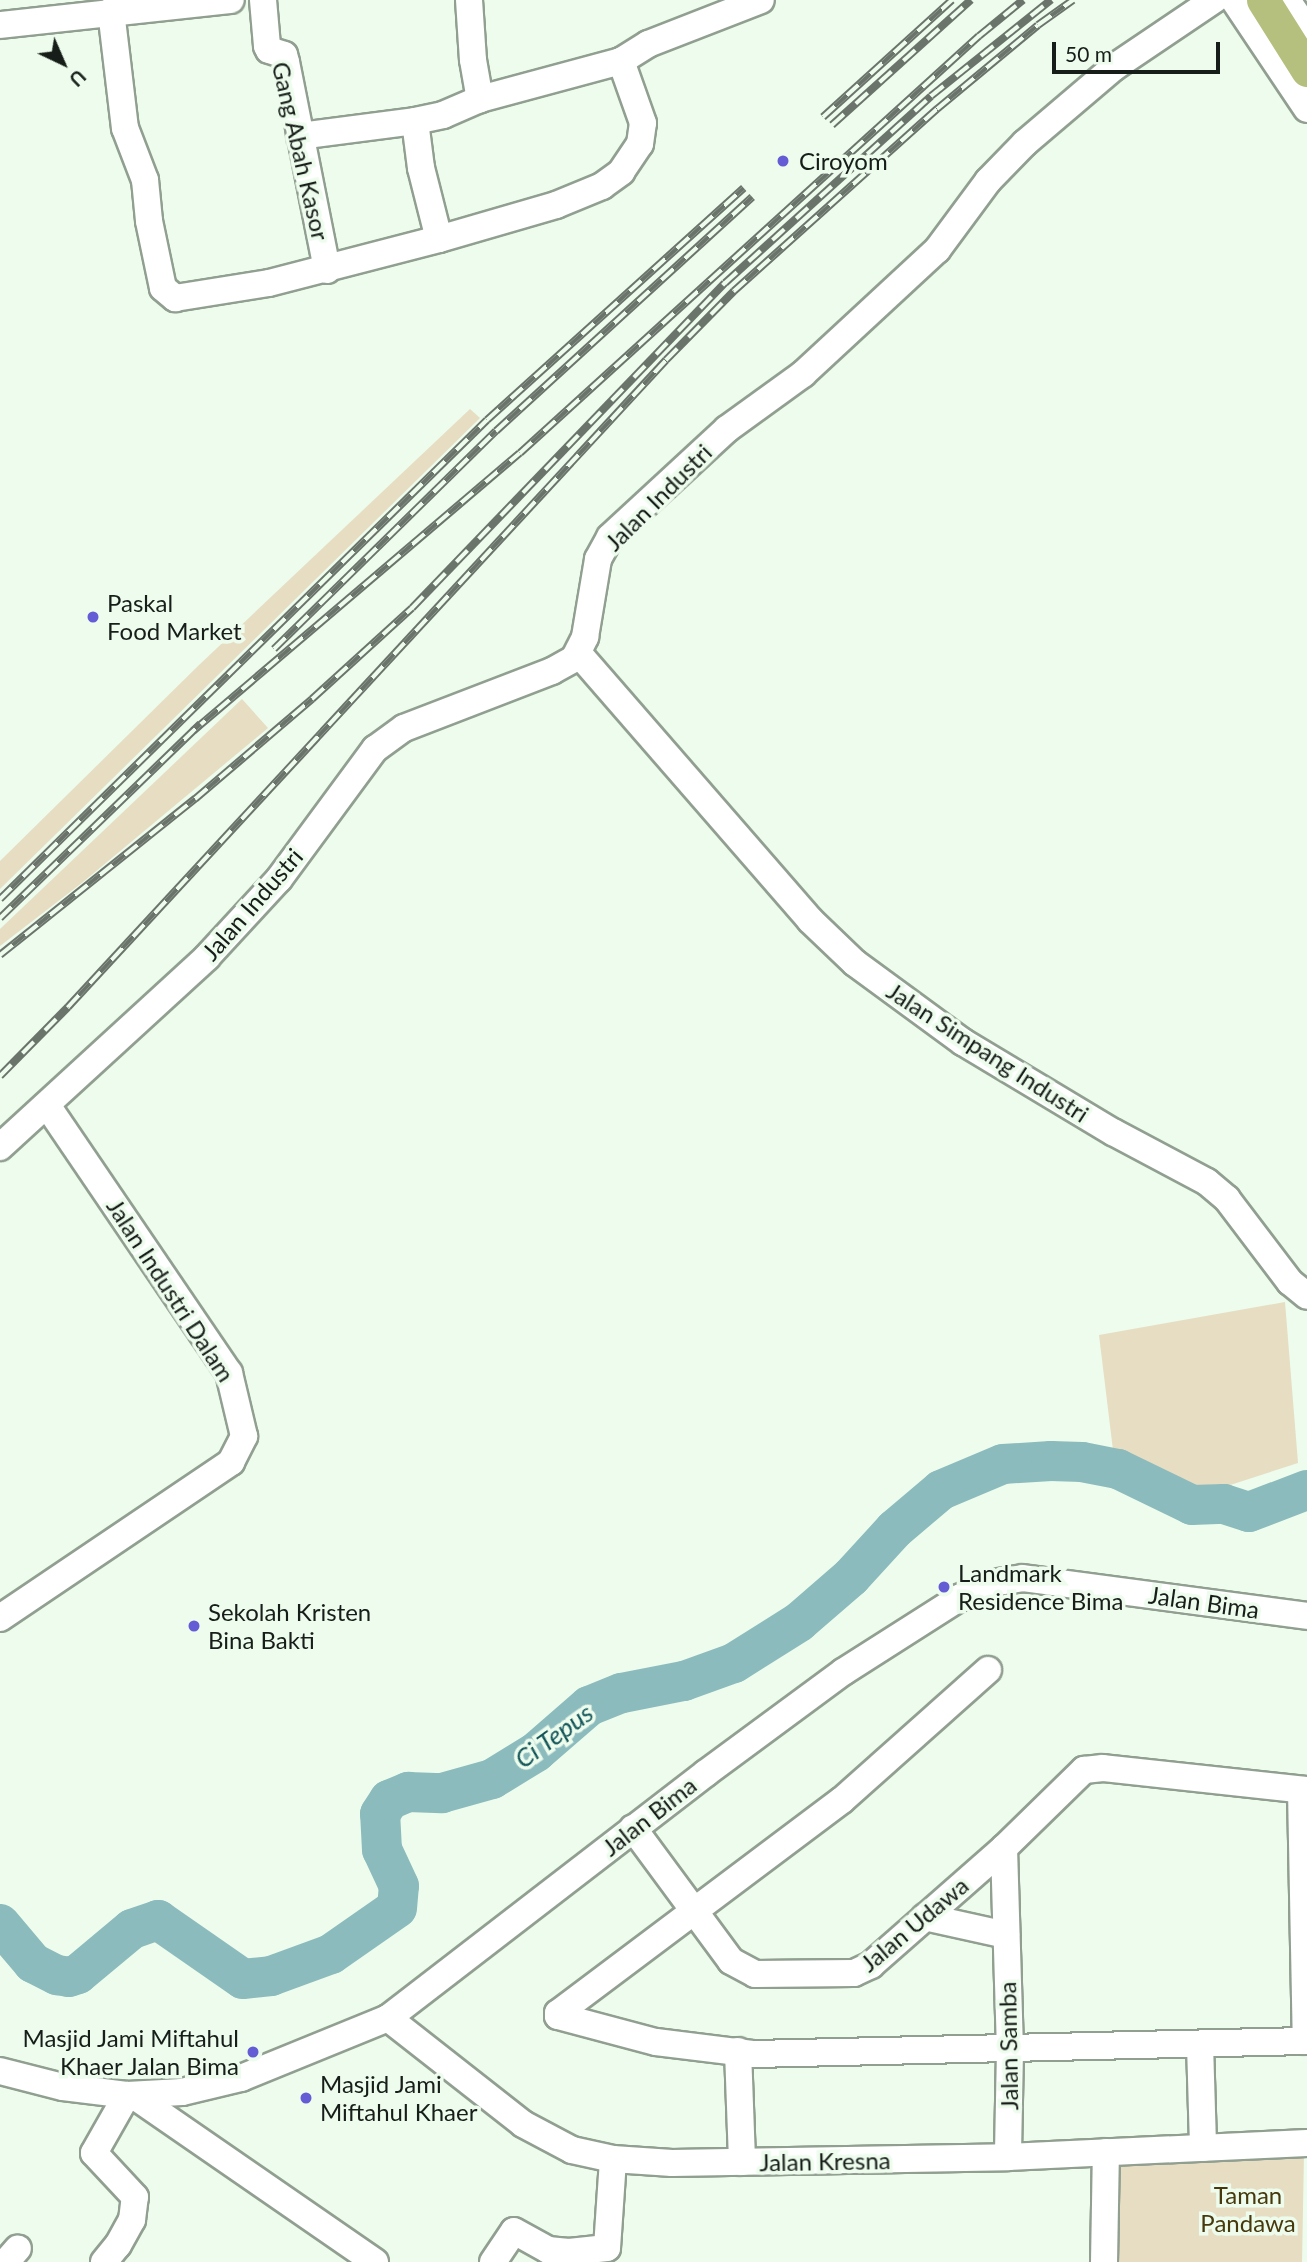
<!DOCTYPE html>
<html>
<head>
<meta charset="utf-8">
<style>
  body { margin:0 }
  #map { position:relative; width:1307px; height:2262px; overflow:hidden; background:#edfced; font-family:Lato,sans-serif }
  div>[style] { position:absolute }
  .green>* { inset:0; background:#e6ddc2 }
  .river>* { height:40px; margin:-20px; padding:0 20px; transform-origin:20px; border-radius:20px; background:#8cbbbd }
  .roads { filter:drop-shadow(2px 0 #919f91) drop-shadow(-2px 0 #919f91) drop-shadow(0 2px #919f91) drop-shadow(0 -2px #919f91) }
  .minor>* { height:26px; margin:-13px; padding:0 13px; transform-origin:13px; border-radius:13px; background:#fff }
  .major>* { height:33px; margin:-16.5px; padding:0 16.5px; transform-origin:16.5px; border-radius:16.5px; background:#b5c07e }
  .rail>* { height:8px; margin-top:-4px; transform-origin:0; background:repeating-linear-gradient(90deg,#edfced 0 16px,#6b746b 0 32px); box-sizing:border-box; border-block:2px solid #6b746b }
  .dots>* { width:19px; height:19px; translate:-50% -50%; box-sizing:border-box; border:4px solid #edfced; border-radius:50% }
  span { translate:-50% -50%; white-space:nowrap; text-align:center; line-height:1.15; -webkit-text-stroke:7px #edfced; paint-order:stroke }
  .street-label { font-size:24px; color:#171d18 }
  .poi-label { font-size:24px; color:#171d18 }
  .left { translate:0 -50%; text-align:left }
  .right { translate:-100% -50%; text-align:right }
  .park-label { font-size:24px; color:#47390c }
  .water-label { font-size:26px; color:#125559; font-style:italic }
  .north { position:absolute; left:28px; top:28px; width:70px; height:70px; -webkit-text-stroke:5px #edfced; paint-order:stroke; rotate:136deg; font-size:19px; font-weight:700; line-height:28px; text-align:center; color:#171d18 }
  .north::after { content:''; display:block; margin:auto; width:24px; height:32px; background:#171d18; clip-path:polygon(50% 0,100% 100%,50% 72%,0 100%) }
  .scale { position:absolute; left:1052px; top:42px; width:168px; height:32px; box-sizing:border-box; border:4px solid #171d18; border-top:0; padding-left:9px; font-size:21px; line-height:24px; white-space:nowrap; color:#171d18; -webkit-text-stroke:5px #edfced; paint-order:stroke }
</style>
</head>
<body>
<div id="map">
  <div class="green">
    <div style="clip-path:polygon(470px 409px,480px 418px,0 889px,0 861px,198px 666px)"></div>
    <div style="clip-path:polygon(242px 699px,268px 728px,83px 882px,0 946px,0 929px)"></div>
    <div style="clip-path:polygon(1285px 1302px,1298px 1463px,1224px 1487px,1193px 1490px,1113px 1450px,1099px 1335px)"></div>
    <div style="clip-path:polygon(1304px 2152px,1302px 2262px,1111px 2262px,1113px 2162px)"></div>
  </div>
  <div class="river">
    <div style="left:0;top:1924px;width:51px;rotate:49.8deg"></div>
    <div style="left:33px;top:1963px;width:27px;rotate:27deg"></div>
    <div style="left:57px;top:1975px;width:12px;rotate:9deg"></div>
    <div style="left:69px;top:1977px;width:9px;rotate:-18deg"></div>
    <div style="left:78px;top:1974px;width:70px;rotate:-39.8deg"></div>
    <div style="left:132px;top:1929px;width:28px;rotate:-19deg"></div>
    <div style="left:158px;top:1920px;width:103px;rotate:34.8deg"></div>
    <div style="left:243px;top:1979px;width:28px;rotate:-6deg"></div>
    <div style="left:271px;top:1976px;width:64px;rotate:-20.1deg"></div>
    <div style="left:331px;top:1954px;width:80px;rotate:-34.9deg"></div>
    <div style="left:397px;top:1908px;width:22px;rotate:-85deg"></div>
    <div style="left:399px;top:1886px;width:40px;rotate:-115deg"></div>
    <div style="left:382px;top:1850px;width:36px;rotate:-93deg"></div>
    <div style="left:380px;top:1814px;width:17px;rotate:-57deg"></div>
    <div style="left:389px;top:1800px;width:21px;rotate:-23deg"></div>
    <div style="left:408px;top:1792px;width:34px;rotate:2deg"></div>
    <div style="left:442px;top:1793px;width:52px;rotate:-15.6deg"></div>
    <div style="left:492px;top:1779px;width:52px;rotate:-31.5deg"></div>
    <div style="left:536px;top:1752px;width:70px;rotate:-41deg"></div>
    <div style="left:589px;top:1706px;width:35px;rotate:-22deg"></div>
    <div style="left:622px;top:1693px;width:63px;rotate:-11deg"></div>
    <div style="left:684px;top:1681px;width:53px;rotate:-19.8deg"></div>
    <div style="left:734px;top:1663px;width:77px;rotate:-32.2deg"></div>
    <div style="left:799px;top:1622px;width:69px;rotate:-40.9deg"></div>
    <div style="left:851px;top:1577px;width:65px;rotate:-47.5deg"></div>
    <div style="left:895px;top:1529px;width:60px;rotate:-40.3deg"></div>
    <div style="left:941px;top:1490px;width:67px;rotate:-22.8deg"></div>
    <div style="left:1003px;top:1464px;width:48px;rotate:-3.6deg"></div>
    <div style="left:1051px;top:1461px;width:31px;rotate:2deg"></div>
    <div style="left:1082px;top:1462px;width:37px;rotate:11deg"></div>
    <div style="left:1118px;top:1469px;width:82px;rotate:25.9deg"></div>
    <div style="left:1192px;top:1505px;width:32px;rotate:-2deg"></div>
    <div style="left:1224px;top:1504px;width:26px;rotate:18deg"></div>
    <div style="left:1249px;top:1512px;width:62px;rotate:-20.8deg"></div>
  </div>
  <div class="roads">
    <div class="minor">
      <div style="left:263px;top:0;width:46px;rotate:85deg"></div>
      <div style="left:267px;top:46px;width:4px;rotate:63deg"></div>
      <div style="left:269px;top:50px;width:16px;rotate:18deg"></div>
      <div style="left:284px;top:55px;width:7px;rotate:74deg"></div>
      <div style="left:286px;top:62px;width:212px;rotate:78.8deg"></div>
      <div style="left:469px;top:0;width:60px;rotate:86.2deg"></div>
      <div style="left:473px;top:60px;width:40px;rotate:80deg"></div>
      <div style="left:480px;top:99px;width:146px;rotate:-15.1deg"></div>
      <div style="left:621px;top:61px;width:32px;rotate:-32deg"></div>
      <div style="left:648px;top:44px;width:121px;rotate:-21.3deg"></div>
      <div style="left:1234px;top:0;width:131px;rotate:56.2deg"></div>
      <div style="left:1287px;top:0;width:36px;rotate:56deg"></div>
      <div style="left:111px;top:11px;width:118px;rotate:83.2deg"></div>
      <div style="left:125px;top:128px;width:56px;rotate:69deg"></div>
      <div style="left:145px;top:180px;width:41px;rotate:84.4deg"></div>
      <div style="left:149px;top:221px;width:68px;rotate:78.2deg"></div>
      <div style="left:163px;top:288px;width:16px;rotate:40deg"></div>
      <div style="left:175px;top:298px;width:95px;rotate:-9.1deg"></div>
      <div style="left:269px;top:283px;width:176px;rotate:-14.5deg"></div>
      <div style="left:439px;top:239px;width:73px;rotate:-104.2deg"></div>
      <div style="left:421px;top:168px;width:47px;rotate:-97.3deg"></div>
      <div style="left:415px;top:121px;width:29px;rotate:-12deg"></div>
      <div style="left:443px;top:115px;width:40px;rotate:-23.4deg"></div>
      <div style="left:0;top:25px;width:232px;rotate:-6.2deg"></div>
      <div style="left:300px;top:136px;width:116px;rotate:-7.4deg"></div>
      <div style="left:439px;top:239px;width:122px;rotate:-16.2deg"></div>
      <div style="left:556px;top:205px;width:50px;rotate:-22.4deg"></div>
      <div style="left:602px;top:186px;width:24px;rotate:-36deg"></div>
      <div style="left:621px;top:172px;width:34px;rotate:-56deg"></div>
      <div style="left:640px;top:144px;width:21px;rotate:-82deg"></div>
      <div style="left:643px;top:123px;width:66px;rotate:-109.5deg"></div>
      <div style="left:579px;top:654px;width:352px;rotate:49deg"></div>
      <div style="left:810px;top:920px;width:62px;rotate:43.7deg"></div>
      <div style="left:855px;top:963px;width:134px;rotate:36.2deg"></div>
      <div style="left:963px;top:1042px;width:175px;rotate:31deg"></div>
      <div style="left:1113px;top:1132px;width:106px;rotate:28deg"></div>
      <div style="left:1207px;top:1182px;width:26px;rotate:40deg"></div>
      <div style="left:1227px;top:1199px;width:104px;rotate:52.8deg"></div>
      <div style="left:1290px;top:1282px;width:22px;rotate:39deg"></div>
      <div style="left:0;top:1147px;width:281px;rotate:-42.5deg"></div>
      <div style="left:207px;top:957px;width:106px;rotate:-47.3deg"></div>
      <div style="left:279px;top:879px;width:162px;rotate:-53.6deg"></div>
      <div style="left:375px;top:749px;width:36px;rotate:-36deg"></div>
      <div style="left:404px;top:728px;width:159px;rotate:-21.1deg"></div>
      <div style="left:552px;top:671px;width:25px;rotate:-29deg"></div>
      <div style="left:574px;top:659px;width:25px;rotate:-63deg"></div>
      <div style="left:585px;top:637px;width:79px;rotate:-80.5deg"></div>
      <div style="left:598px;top:559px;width:25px;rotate:-61deg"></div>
      <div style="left:610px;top:537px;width:159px;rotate:-42.7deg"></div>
      <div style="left:727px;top:429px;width:94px;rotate:-35.9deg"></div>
      <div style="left:803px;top:374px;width:183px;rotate:-42.8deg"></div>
      <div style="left:937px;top:250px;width:86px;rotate:-53.5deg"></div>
      <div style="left:988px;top:181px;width:53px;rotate:-45.8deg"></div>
      <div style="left:1025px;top:143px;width:116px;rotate:-40.4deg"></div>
      <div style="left:1113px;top:68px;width:122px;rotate:-34deg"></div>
      <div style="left:0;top:1618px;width:279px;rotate:-34deg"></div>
      <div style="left:231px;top:1462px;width:29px;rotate:-63deg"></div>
      <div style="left:244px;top:1436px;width:65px;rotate:-103.4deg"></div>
      <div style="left:229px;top:1373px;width:324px;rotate:-124.2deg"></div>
      <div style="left:988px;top:1670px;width:195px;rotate:138.3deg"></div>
      <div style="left:842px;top:1800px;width:355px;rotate:143.1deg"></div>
      <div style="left:558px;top:2013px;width:3px;rotate:90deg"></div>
      <div style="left:558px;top:2016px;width:101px;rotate:14.9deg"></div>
      <div style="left:656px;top:2042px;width:99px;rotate:7deg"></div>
      <div style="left:754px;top:2054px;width:553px;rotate:-1.35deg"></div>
      <div style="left:1301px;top:1790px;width:251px;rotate:88.9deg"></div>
      <div style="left:633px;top:1828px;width:165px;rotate:53.6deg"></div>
      <div style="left:731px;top:1961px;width:27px;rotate:28deg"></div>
      <div style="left:755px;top:1974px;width:99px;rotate:-0.6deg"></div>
      <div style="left:854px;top:1973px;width:19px;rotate:-25deg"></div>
      <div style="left:871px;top:1965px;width:177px;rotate:-41.3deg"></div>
      <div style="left:1004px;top:1848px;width:112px;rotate:-44.3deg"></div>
      <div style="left:1084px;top:1770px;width:19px;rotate:-6deg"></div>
      <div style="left:1103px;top:1768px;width:205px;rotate:6.2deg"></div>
      <div style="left:1004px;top:1848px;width:201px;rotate:88.3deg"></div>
      <div style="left:1010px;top:2049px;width:108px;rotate:91.1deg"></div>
      <div style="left:925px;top:1917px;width:83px;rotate:12.5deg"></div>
      <div style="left:388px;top:2018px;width:172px;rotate:38.1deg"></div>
      <div style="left:523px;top:2124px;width:55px;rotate:28deg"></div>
      <div style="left:572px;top:2150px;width:42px;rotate:12.4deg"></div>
      <div style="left:613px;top:2159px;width:59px;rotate:3.9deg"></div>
      <div style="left:672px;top:2163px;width:336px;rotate:-1deg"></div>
      <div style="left:1008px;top:2157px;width:299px;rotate:-2.7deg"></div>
      <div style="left:1200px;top:2044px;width:104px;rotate:88.3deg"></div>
      <div style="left:738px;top:2051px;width:111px;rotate:87.9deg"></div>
      <div style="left:0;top:2071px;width:65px;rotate:14.3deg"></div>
      <div style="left:63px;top:2087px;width:64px;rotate:7.1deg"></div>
      <div style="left:127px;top:2095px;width:55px;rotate:-3.1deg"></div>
      <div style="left:182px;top:2092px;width:61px;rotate:-13.3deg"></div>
      <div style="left:241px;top:2078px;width:159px;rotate:-22.2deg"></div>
      <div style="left:388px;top:2018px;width:401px;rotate:-37.6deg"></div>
      <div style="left:706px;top:1773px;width:170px;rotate:-36.4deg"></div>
      <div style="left:843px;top:1672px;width:138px;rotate:-32.5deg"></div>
      <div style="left:959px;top:1598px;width:36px;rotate:-24deg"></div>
      <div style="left:992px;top:1583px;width:31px;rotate:-9deg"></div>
      <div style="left:1023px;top:1578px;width:287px;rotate:7.6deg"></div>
      <div style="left:133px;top:2095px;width:294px;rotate:34.6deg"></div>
      <div style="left:6px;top:2262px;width:18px;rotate:-49deg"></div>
      <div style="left:104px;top:2262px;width:22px;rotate:-51deg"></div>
      <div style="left:118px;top:2245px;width:29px;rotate:-61deg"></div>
      <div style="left:132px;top:2220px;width:23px;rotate:-83deg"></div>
      <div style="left:135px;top:2197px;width:60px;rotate:-133deg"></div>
      <div style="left:94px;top:2153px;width:67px;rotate:-60.4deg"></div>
      <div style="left:493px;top:2262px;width:37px;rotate:-56deg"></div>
      <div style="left:514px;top:2231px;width:39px;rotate:29deg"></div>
      <div style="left:548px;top:2250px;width:21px;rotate:5deg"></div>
      <div style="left:569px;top:2252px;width:38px;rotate:-6deg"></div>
      <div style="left:607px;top:2248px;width:89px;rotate:-86.1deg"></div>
      <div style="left:1104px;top:2262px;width:110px;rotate:-89deg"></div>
    </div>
    <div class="major">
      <div style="left:1263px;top:0;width:83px;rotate:57.8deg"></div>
    </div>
  </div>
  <div class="rail">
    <div style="left:823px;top:117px;width:174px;rotate:-42.2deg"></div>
    <div style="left:832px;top:125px;width:187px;rotate:-42deg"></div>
    <div style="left:274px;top:649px;width:311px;rotate:-44.5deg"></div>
    <div style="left:496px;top:431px;width:347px;rotate:-42.4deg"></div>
    <div style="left:193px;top:731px;width:429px;rotate:-40.4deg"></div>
    <div style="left:520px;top:453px;width:620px;rotate:-42.26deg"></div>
    <div style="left:979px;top:36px;width:57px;rotate:-39.3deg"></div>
    <div style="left:0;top:899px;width:683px;rotate:-44.53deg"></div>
    <div style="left:487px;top:420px;width:346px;rotate:-42.1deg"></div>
    <div style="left:0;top:918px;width:279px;rotate:-44.1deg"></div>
    <div style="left:0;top:955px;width:250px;rotate:-38.7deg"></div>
    <div style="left:195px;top:799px;width:154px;rotate:-40.5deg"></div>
    <div style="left:312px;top:699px;width:135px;rotate:-42.3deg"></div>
    <div style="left:412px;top:608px;width:451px;rotate:-46.1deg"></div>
    <div style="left:725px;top:283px;width:278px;rotate:-42.2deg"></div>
    <div style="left:931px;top:96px;width:154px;rotate:-38.7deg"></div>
    <div style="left:0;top:1076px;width:97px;rotate:-45.4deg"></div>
    <div style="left:68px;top:1007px;width:881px;rotate:-47.25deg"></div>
    <div style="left:666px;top:360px;width:97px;rotate:-45.4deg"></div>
    <div style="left:734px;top:291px;width:273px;rotate:-41.9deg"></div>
    <div style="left:937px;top:109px;width:131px;rotate:-39.7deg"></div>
    <div style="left:1038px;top:25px;width:43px;rotate:-35.5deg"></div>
  </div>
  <div class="dots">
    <div style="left:783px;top:161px;background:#635cd5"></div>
    <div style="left:93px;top:617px;background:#635cd5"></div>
    <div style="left:944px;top:1587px;background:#635cd5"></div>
    <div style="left:194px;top:1626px;background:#635cd5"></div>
    <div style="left:253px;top:2052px;background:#635cd5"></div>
    <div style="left:306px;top:2098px;background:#635cd5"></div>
  </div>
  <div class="street-label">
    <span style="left:301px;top:151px;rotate:77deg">Gang Abah Kasor</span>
    <span style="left:658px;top:497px;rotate:-45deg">Jalan Industri</span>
    <span style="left:252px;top:904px;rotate:-49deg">Jalan Industri</span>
    <span style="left:988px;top:1052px;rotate:33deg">Jalan Simpang Industri</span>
    <span style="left:171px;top:1290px;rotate:57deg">Jalan Industri Dalam</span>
    <span style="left:1204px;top:1602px;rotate:8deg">Jalan Bima</span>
    <span style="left:649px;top:1816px;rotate:-38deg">Jalan Bima</span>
    <span style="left:914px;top:1924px;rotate:-40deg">Jalan Udawa</span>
    <span style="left:1008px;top:2046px;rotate:-91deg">Jalan Samba</span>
    <span style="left:825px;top:2161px;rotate:-1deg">Jalan Kresna</span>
  </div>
  <div class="poi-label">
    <span class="left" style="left:799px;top:161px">Ciroyom</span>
    <span class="left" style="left:107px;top:617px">Paskal<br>Food Market</span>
    <span class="left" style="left:958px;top:1587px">Landmark<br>Residence Bima</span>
    <span class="left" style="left:208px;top:1626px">Sekolah Kristen<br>Bina Bakti</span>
    <span class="right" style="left:239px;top:2052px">Masjid Jami Miftahul<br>Khaer Jalan Bima</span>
    <span class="left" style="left:320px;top:2098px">Masjid Jami<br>Miftahul Khaer</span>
  </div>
  <div class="park-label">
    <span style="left:1248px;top:2209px">Taman<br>Pandawa</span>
  </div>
  <div class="water-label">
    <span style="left:554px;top:1736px;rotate:-36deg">Ci Tepus</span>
  </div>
  <div class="north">U</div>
  <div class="scale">50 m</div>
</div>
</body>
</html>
